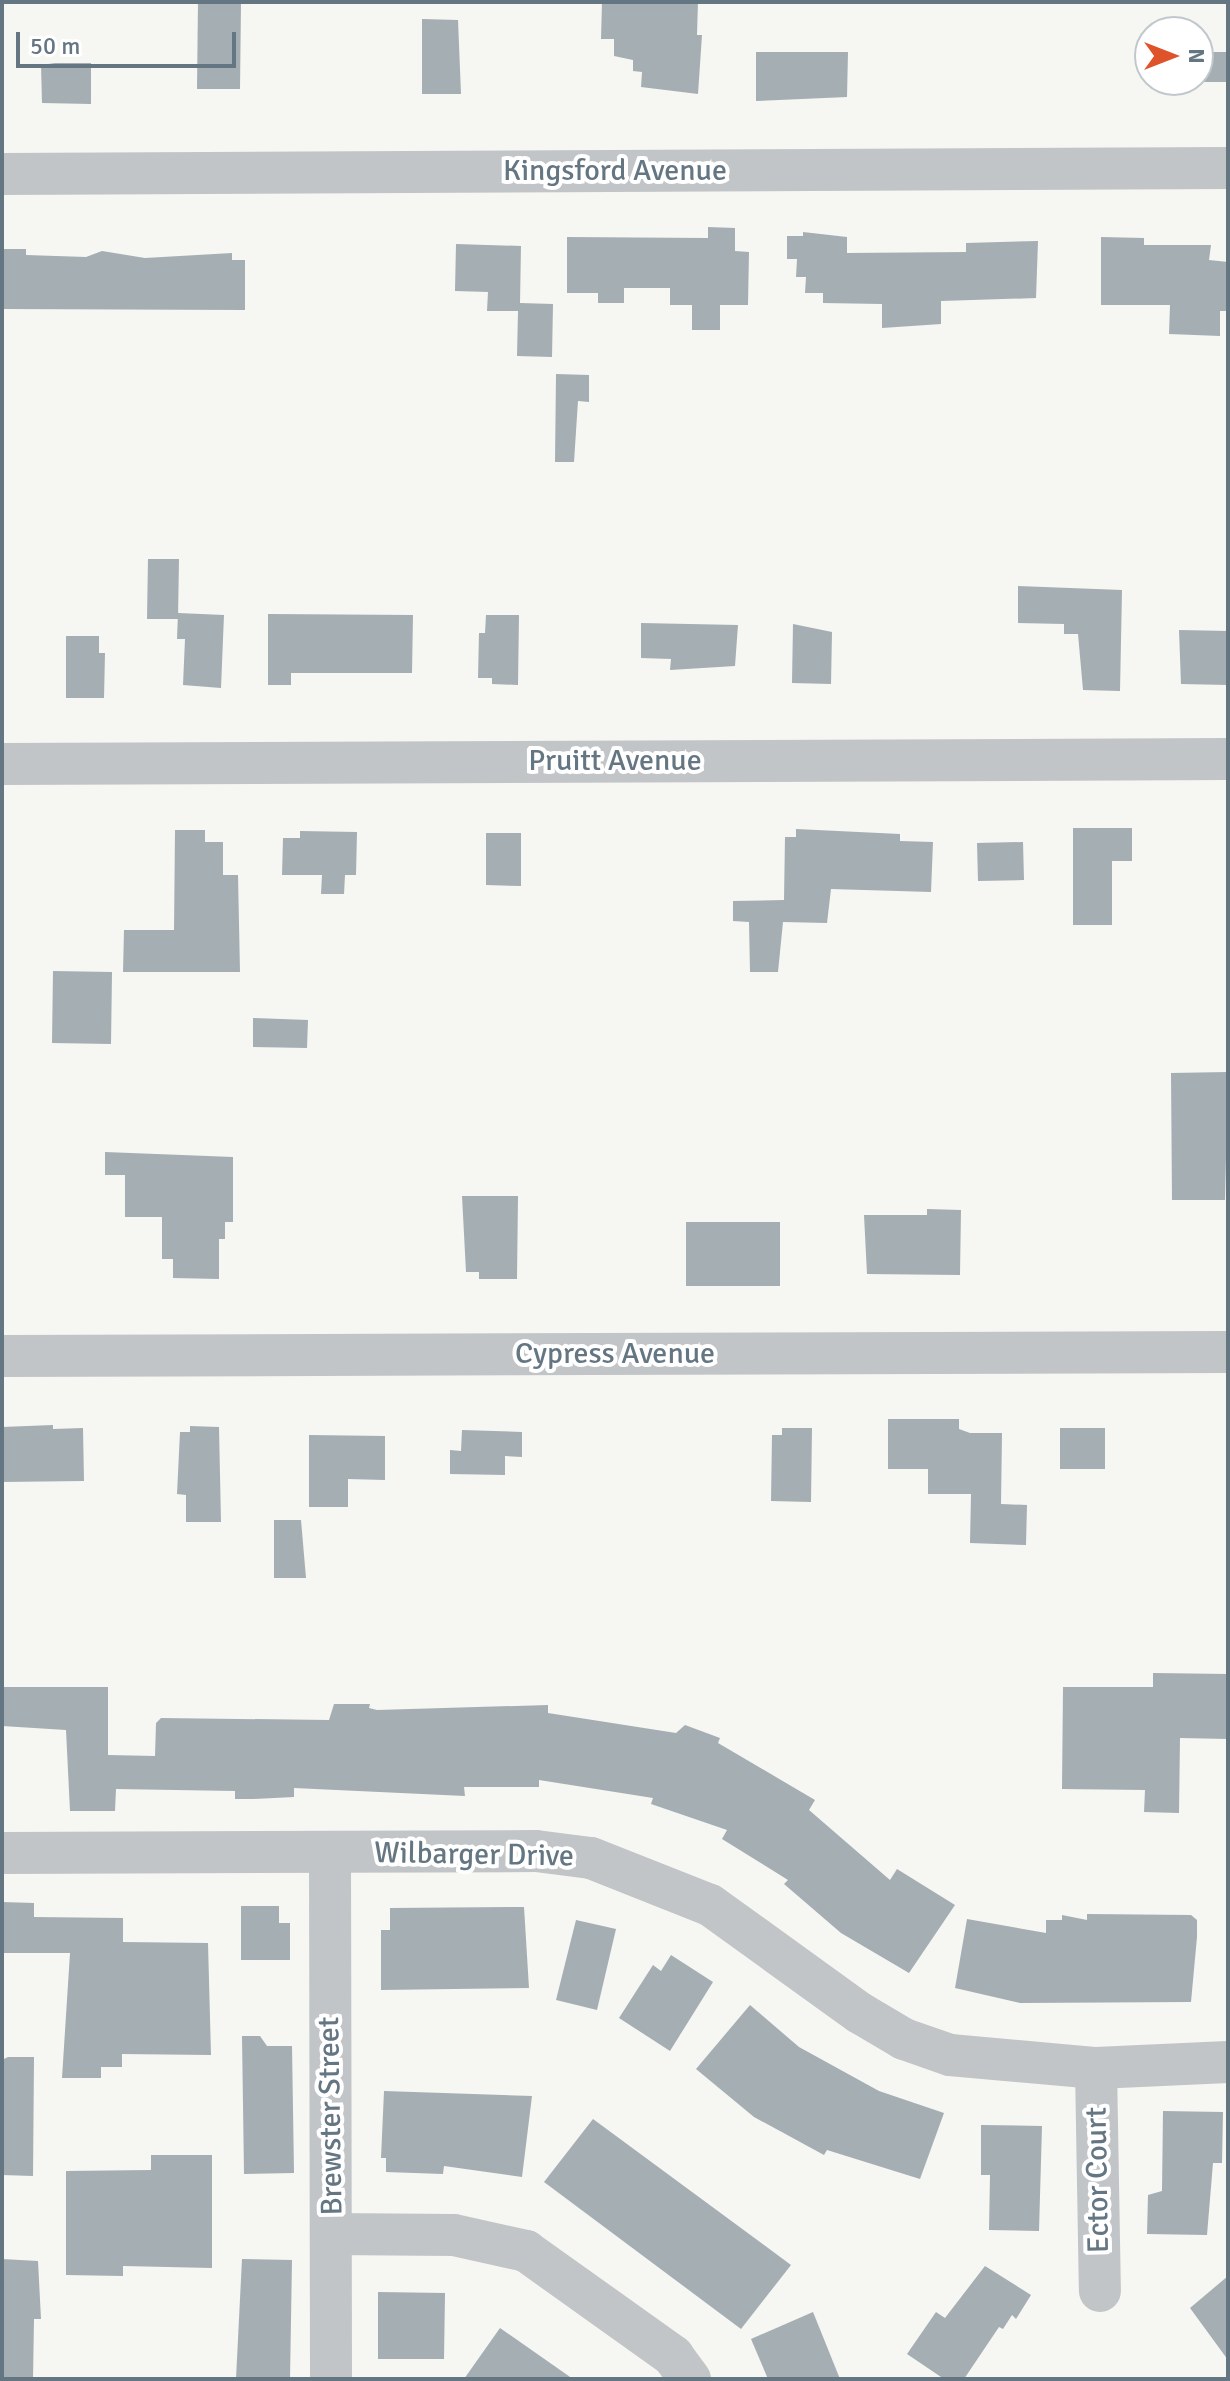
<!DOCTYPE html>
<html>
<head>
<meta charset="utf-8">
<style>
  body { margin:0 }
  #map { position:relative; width:1230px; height:2381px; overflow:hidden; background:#f6f6f2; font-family:Signika,sans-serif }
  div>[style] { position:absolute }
  .building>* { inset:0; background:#a5aeb3 }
  .minor>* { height:42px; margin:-21px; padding:0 21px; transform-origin:21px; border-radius:21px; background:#c1c5c8 }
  span { translate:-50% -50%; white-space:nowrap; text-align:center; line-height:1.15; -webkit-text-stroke:8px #fff; paint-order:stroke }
  .street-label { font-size:30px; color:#657683 }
  .frame { position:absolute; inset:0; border:4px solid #657683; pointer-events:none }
  .north { position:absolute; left:1134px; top:16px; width:80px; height:80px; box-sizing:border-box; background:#fff; border:2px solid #c1c8cd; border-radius:50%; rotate:90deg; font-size:22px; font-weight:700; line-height:32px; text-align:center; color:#657683 }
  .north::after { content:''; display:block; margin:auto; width:28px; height:36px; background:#de532a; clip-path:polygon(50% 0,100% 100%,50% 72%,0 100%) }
  .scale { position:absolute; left:16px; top:32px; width:220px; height:36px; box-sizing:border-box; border:4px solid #657683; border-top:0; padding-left:10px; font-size:24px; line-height:28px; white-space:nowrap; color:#657683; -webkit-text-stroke:6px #fff; paint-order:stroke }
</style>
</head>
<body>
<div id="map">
  <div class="building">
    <div style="clip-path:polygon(198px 2px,241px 2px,240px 89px,197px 89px)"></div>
    <div style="clip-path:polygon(602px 2px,698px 2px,697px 35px,702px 35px,698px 94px,641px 87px,642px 72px,633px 71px,633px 60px,614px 56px,614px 39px,601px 39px)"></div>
    <div style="clip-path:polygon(422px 19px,458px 20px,461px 94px,422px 94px)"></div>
    <div style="clip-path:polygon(756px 52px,848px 52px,847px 97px,756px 101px)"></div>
    <div style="clip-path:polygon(1198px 52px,1228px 52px,1228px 82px,1198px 82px)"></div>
    <div style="clip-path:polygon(55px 63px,91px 63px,91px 104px,42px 103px,41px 65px)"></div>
    <div style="clip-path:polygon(708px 227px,735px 228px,735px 251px,749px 252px,748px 305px,720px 305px,720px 330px,692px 330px,692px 305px,670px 305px,670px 288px,624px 288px,624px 303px,598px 303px,598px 293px,567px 293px,567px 237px,708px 238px)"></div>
    <div style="clip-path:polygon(803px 232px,847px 237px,847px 253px,966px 252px,966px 243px,1038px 241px,1036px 298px,941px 301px,941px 324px,882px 328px,882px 304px,823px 303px,823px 293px,805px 293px,806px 277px,796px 277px,797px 259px,787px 259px,787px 236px,803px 236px)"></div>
    <div style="clip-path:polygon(1101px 237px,1144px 238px,1144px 245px,1211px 245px,1209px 260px,1228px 262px,1228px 311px,1220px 311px,1220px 336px,1169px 334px,1170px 305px,1101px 305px)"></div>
    <div style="clip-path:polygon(456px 244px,521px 246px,520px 303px,553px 304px,552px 357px,517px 356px,518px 311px,487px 311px,488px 292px,455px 291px)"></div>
    <div style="clip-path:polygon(2px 249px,26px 249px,26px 255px,86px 257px,102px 251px,145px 258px,232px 253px,232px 260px,245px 260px,245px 310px,2px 309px)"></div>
    <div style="clip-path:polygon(556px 374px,589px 375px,589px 402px,578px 401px,574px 462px,555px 462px)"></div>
    <div style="clip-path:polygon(148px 559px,179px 559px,178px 619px,147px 619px)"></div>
    <div style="clip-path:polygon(1018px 586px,1122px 590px,1120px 691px,1083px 690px,1078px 634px,1064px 634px,1064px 624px,1018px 623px)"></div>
    <div style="clip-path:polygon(178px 613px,224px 615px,221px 688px,183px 685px,185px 639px,177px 639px)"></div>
    <div style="clip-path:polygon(268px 614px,413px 615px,412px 673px,291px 673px,291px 685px,268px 685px)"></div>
    <div style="clip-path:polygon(486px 615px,519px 615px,518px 685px,492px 684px,492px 678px,478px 678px,479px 633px,485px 633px)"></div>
    <div style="clip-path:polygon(641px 623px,738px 625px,735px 666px,670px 670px,671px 659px,641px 658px)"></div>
    <div style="clip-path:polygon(793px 624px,832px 632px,831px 684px,792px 683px)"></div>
    <div style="clip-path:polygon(1179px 630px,1228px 631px,1228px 685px,1181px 684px)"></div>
    <div style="clip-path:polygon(66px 636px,99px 636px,99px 653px,105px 653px,104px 698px,66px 698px)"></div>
    <div style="clip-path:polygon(1073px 828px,1132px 828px,1132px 861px,1112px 861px,1112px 925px,1073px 925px)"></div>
    <div style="clip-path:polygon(796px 829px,900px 834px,900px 841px,933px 842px,931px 892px,831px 889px,827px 923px,783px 922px,778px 972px,750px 972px,749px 922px,733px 921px,733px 901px,784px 900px,785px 837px,796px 837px)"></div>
    <div style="clip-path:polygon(175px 830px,205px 830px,205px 842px,223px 842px,223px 875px,238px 875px,240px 972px,123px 972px,124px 930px,174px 930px)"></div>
    <div style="clip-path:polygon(300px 831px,357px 832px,356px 875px,345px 875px,344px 894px,321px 894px,322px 875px,282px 875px,283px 838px,300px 838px)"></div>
    <div style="clip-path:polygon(486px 833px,521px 833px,521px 886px,486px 885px)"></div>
    <div style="clip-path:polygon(1023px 842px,1024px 880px,978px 881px,977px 843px)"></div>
    <div style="clip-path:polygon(53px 971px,112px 972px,111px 1044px,52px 1043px)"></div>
    <div style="clip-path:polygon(253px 1018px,308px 1020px,307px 1048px,253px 1047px)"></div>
    <div style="clip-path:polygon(1228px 1072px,1225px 1200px,1172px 1200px,1171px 1073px)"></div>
    <div style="clip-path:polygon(105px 1152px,233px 1157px,233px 1222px,225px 1222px,225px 1239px,219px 1239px,219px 1279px,173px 1278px,173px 1259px,162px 1259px,162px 1217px,125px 1217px,125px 1175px,105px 1175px)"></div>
    <div style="clip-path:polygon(462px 1196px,518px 1196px,517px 1279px,479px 1279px,479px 1272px,466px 1272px)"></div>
    <div style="clip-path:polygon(927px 1209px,961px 1210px,960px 1275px,867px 1274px,864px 1215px,927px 1215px)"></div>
    <div style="clip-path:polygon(686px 1222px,780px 1222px,780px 1286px,686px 1286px)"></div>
    <div style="clip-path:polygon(888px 1419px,959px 1419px,959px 1429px,970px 1433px,1002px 1433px,1001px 1504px,1027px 1505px,1026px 1545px,970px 1543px,971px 1494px,928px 1494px,928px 1469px,888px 1469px)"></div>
    <div style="clip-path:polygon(53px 1425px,53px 1429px,83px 1428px,84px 1481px,2px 1482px,2px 1427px)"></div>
    <div style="clip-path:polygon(190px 1426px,219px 1427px,221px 1522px,186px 1522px,186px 1495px,177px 1494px,180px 1432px,190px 1432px)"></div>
    <div style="clip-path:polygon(782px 1428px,812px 1428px,811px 1502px,771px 1501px,772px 1435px,782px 1435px)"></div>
    <div style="clip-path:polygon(1060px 1428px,1105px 1428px,1105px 1469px,1060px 1469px)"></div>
    <div style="clip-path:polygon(462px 1430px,522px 1432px,522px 1457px,505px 1456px,505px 1475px,450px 1474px,450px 1450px,461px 1451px)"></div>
    <div style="clip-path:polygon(309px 1435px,385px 1436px,385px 1480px,348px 1479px,348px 1507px,309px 1507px)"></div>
    <div style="clip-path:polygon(274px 1520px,301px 1520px,306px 1578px,274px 1578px)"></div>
    <div style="clip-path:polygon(1153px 1673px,1228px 1674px,1228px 1739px,1180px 1738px,1179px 1813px,1144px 1812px,1145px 1790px,1062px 1789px,1063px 1687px,1153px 1687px)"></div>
    <div style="clip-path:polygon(2px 1687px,108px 1687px,108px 1755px,155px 1756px,156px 1723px,161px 1718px,329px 1720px,334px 1704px,370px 1704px,369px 1708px,377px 1710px,548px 1705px,548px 1713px,676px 1733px,685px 1725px,720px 1738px,718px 1743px,815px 1800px,809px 1810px,890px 1880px,897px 1869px,955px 1905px,909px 1973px,841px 1933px,784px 1884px,788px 1880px,722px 1839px,727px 1830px,651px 1804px,653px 1798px,539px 1780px,539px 1787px,464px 1787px,465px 1796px,294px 1788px,294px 1797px,253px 1799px,235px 1799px,235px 1791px,116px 1789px,115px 1811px,70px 1811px,66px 1730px,2px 1726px)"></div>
    <div style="clip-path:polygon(2px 1902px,34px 1903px,34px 1917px,123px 1918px,123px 1942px,208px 1943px,211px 2055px,122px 2054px,122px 2067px,101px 2067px,101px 2078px,62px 2078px,70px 1953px,2px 1953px)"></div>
    <div style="clip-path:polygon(241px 1906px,279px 1906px,279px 1923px,290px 1923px,290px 1960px,241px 1960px)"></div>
    <div style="clip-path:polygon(524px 1907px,529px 1988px,381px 1990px,381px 1930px,390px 1930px,390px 1908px)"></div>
    <div style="clip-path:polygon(1087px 1914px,1191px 1915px,1197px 1920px,1197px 1937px,1191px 2002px,1020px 2003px,955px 1988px,967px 1919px,1046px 1933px,1046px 1920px,1062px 1920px,1062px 1915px,1087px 1920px)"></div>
    <div style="clip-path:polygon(576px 1920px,616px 1929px,597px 2010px,556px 2000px)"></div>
    <div style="clip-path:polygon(671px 1955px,713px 1982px,670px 2051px,619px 2018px,653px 1965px,661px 1971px)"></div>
    <div style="clip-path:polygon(750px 2005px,799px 2047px,879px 2091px,944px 2113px,920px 2179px,827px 2150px,824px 2155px,754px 2117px,696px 2069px)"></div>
    <div style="clip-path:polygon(242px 2036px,260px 2036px,267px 2046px,292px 2046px,294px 2173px,244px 2174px)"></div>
    <div style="clip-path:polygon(8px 2057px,34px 2057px,33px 2176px,2px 2175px,2px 2060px)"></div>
    <div style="clip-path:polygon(384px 2091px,532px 2096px,522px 2177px,444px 2166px,443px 2174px,386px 2172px,386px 2158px,381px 2158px)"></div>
    <div style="clip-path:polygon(1163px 2111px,1223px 2112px,1222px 2163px,1213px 2163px,1207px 2235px,1147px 2234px,1148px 2195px,1162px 2191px)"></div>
    <div style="clip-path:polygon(593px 2119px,791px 2265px,741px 2329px,544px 2182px)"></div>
    <div style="clip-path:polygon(981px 2125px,1042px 2126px,1039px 2231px,989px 2230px,990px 2175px,981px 2175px)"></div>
    <div style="clip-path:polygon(151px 2155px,212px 2155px,212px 2268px,123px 2266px,123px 2276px,66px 2275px,66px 2171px,151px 2170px)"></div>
    <div style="clip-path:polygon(2px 2259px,38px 2261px,41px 2319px,34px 2319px,33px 2379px,2px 2379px)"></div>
    <div style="clip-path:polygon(242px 2259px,292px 2260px,290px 2379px,236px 2379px)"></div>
    <div style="clip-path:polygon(985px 2266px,1031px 2295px,1016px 2319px,1012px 2315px,1003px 2329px,999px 2327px,964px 2379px,944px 2379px,907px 2354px,936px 2312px,945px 2318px)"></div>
    <div style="clip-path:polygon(1228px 2276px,1228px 2360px,1190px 2308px)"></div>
    <div style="clip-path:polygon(378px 2292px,445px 2293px,444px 2359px,378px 2359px)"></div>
    <div style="clip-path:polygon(813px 2312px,840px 2379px,768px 2379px,751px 2339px)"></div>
    <div style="clip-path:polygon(500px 2328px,573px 2379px,464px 2379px)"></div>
  </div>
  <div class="minor">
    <div style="left:2px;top:174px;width:1226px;rotate:-0.28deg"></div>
    <div style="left:2px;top:764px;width:1226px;rotate:-0.23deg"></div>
    <div style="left:2px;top:1356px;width:1226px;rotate:-0.19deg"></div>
    <div style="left:2px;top:1853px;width:534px;rotate:-0.21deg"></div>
    <div style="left:536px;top:1851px;width:55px;rotate:7.3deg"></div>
    <div style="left:591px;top:1858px;width:128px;rotate:21.6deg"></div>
    <div style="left:710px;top:1905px;width:185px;rotate:35.8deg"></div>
    <div style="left:860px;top:2013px;width:51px;rotate:30.6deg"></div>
    <div style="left:904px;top:2039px;width:49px;rotate:19.2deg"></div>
    <div style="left:950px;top:2055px;width:147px;rotate:5.1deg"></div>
    <div style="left:1096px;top:2068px;width:132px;rotate:-2.6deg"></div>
    <div style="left:330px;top:1853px;width:526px;rotate:89.89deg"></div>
    <div style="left:1096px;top:2068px;width:223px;rotate:89deg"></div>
    <div style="left:332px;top:2234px;width:122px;rotate:0.5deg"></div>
    <div style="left:454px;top:2235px;width:74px;rotate:12.5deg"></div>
    <div style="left:526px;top:2251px;width:181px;rotate:35.5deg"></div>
    <div style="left:673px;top:2356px;width:29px;rotate:54deg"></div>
  </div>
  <div class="street-label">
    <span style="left:615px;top:171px">Kingsford Avenue</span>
    <span style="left:615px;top:761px">Pruitt Avenue</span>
    <span style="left:615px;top:1354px">Cypress Avenue</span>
    <span style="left:474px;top:1855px;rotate:1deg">Wilbarger Drive</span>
    <span style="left:331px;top:2116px;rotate:-91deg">Brewster Street</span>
    <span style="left:1098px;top:2180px;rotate:-91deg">Ector Court</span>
  </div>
  <div class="frame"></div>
  <div class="north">N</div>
  <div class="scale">50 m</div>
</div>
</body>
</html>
